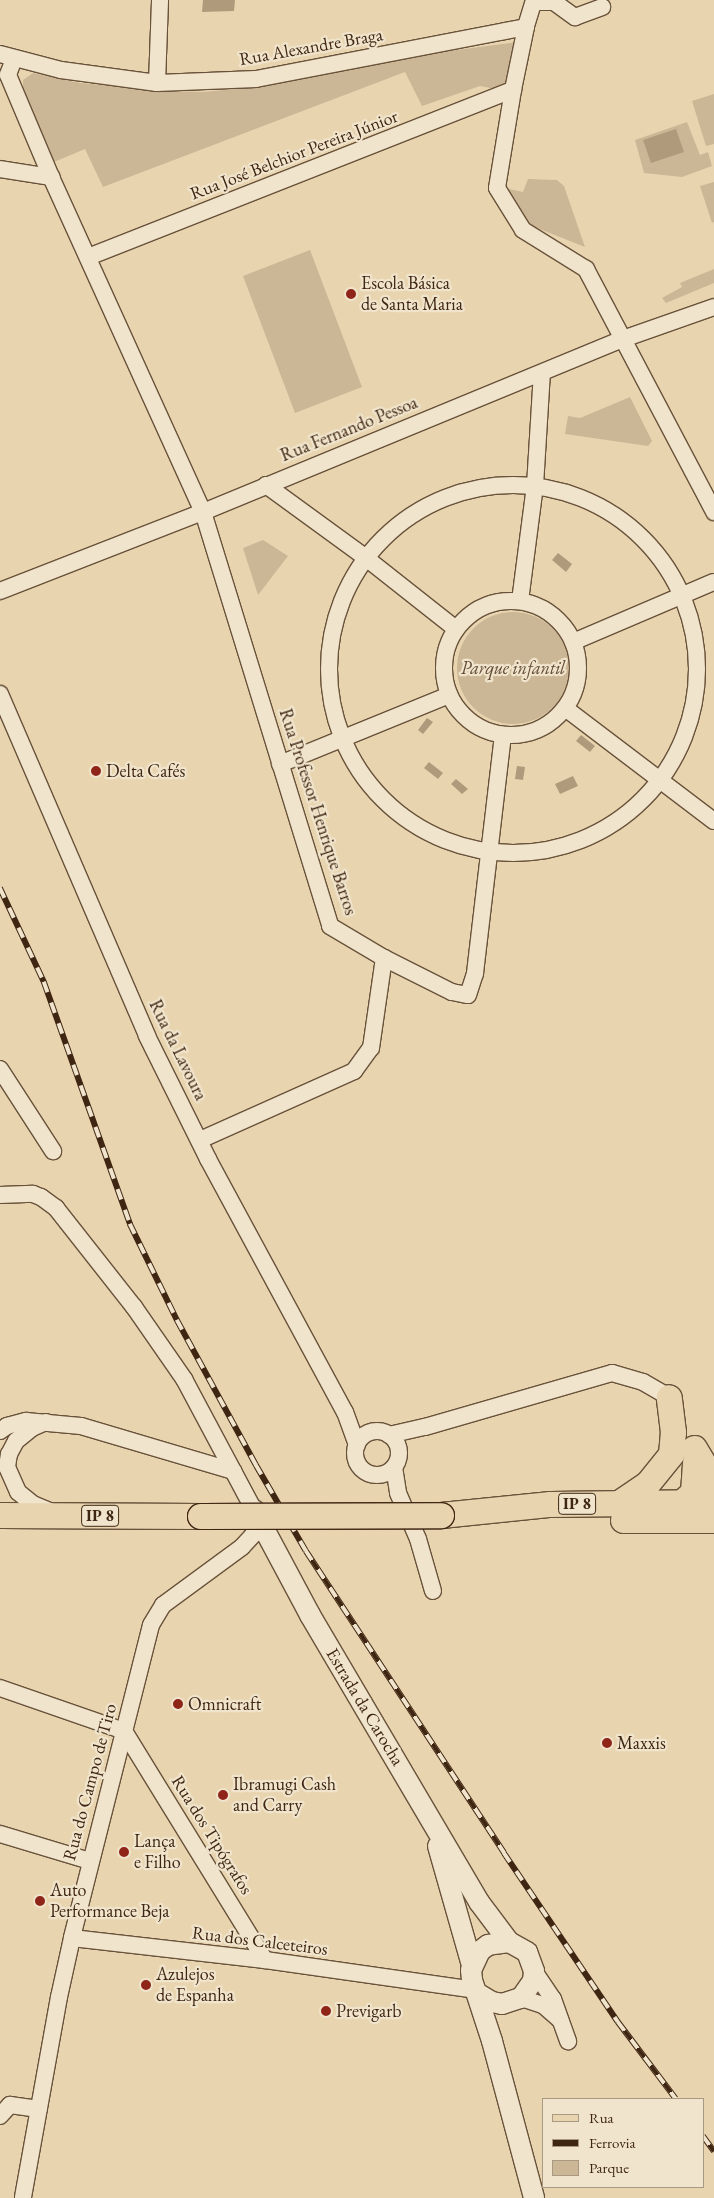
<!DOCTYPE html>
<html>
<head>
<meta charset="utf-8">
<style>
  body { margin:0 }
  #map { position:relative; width:714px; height:2198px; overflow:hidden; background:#e8d5b0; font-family:"EB Garamond",serif }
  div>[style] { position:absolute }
  .green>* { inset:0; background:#cbb795 }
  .round { border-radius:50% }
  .water>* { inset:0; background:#af9a7b }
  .roads { filter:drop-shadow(1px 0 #69523a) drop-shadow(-1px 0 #69523a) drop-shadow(0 1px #69523a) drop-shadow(0 -1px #69523a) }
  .minor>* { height:16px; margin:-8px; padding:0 8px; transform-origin:8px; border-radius:8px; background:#f0e4cc }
  .minor>.ring { margin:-8px; padding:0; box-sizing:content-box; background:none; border:16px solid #f0e4cc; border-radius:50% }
  .tertiary>* { height:20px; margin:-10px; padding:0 10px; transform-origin:10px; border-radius:10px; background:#f0e4cc }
  .primary>* { height:25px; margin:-12.5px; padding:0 12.5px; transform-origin:12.5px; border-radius:12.5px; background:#e8d5b0 }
  .rail>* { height:5.5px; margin-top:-2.75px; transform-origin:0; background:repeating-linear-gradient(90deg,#f0e4cc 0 11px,#3f2613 0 22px); box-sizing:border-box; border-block:1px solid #3f2613 }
  .bridges { filter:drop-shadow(1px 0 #3f2613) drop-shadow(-1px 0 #3f2613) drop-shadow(0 1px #3f2613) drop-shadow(0 -1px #3f2613) }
  .primary-bridge>* { height:25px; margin:-12.5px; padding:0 12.5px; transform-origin:12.5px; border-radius:12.5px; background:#e8d5b0 }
  .dots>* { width:14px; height:14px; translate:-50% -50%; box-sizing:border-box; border:2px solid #f0e4cc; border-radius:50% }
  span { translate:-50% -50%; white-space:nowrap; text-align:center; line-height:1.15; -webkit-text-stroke:4.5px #f0e4cc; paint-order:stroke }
  .shield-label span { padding:1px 4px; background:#f0e4cc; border:1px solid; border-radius:4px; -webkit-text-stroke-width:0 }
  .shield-label { font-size:16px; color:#3f2613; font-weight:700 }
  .street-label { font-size:18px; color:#3f2613 }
  .poi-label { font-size:18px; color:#3f2613 }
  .left { translate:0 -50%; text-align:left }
  .park-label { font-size:18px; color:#624a34; font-style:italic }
  .legend { position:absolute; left:542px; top:2098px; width:162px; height:90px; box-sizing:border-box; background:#f0e4cc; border:1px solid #a99882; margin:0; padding:6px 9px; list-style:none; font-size:15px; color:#3f2613 }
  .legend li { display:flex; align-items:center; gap:10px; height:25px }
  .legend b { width:25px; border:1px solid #a99882 }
</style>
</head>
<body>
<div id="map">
  <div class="green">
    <div style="clip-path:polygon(517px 42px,511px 82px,495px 89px,480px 86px,422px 106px,405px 72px,103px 187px,85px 149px,54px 162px,23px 92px,23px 80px,33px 73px,80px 83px,171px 91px,202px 92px,257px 87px,426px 54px)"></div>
    <div style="clip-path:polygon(714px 94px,714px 144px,706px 146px,692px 101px)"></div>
    <div style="clip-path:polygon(687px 122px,700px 155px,708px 152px,712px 166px,682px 177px,644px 173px,635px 140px)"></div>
    <div style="clip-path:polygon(528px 179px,557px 180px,564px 186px,585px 247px,527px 224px,505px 188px,523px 192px)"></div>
    <div style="clip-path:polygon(714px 182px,714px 222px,712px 223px,700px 186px)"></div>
    <div style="clip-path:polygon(310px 250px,362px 387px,295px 413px,243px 276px)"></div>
    <div style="clip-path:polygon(714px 269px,714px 283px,666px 303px,662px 298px,682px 287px,680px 283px)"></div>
    <div style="clip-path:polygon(630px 397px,652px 441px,648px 446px,565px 434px,568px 416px,580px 418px)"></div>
    <div style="clip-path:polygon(263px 540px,288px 556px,258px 595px,243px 548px)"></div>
    <div class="round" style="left:457px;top:612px;width:112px;height:112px"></div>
  </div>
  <div class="water">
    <div style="clip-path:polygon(203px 0,235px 0,234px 11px,202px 12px)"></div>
    <div style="clip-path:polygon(676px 129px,684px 152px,651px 163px,643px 140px)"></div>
    <div style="clip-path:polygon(558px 553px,572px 564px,566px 572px,552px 560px)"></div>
    <div style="clip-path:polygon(427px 718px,433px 722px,423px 734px,418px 730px)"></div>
    <div style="clip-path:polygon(581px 735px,595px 746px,590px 752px,576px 741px)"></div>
    <div style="clip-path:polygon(429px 762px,443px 773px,438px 779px,424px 768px)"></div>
    <div style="clip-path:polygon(517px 766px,525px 767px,523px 780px,515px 779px)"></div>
    <div style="clip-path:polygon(573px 776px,578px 786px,560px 794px,555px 784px)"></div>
    <div style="clip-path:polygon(456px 779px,468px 789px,462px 794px,451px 784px)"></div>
  </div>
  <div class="roads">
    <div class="minor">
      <div style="left:534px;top:0;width:28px;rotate:107deg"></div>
      <div style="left:526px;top:27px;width:64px;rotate:101.7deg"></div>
      <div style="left:513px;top:90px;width:99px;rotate:99.3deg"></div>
      <div style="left:497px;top:188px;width:49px;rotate:58.2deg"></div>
      <div style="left:523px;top:230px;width:74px;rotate:31.8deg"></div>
      <div style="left:586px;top:269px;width:275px;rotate:62.2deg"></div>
      <div style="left:534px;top:2px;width:20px"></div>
      <div style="left:554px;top:2px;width:26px;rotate:36deg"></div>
      <div style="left:575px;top:17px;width:29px;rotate:-20deg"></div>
      <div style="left:0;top:54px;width:63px;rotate:14.7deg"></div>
      <div style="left:61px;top:70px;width:97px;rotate:7.7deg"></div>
      <div style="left:157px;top:83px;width:99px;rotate:-2.3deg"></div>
      <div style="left:256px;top:79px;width:275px;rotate:-10.9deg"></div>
      <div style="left:14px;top:59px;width:17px;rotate:111deg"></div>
      <div style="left:8px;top:75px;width:111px;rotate:67.1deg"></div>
      <div style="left:51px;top:177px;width:368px;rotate:65.6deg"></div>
      <div style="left:203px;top:512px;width:433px;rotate:72.9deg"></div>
      <div style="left:330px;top:926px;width:63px;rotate:30.7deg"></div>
      <div style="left:384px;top:958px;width:76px;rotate:26.6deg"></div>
      <div style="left:452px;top:992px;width:16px;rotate:11deg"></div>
      <div style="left:468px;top:995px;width:23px;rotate:-72deg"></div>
      <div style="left:475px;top:973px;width:240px;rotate:-83.3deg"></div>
      <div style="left:157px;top:83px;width:83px;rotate:-87.9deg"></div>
      <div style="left:0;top:169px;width:52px;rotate:8.9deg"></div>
      <div style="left:88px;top:257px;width:457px;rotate:-21.5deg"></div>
      <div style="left:266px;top:485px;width:124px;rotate:36.1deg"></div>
      <div style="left:366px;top:558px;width:115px;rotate:38.3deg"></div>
      <div class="ring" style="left:329px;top:485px;width:352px;height:352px"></div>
      <div style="left:0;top:591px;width:218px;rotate:-21.3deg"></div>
      <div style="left:203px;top:512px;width:454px;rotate:-22.4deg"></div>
      <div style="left:623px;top:339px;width:96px;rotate:-19.4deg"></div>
      <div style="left:520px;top:601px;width:116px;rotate:-82.6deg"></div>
      <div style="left:535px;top:486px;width:113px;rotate:-86.5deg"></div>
      <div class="ring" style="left:444px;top:601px;width:118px;height:118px"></div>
      <div style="left:573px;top:642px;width:153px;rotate:-23.1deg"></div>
      <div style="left:0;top:694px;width:372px;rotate:66.7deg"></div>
      <div style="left:147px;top:1036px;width:137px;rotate:63.6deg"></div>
      <div style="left:208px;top:1159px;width:288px;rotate:61.6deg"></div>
      <div style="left:345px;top:1412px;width:35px;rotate:70deg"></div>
      <div style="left:565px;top:708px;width:187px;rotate:37.2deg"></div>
      <div style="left:280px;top:764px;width:183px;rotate:-22.2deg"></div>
      <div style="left:0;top:1069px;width:98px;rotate:57.1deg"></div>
      <div style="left:200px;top:1140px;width:169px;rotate:-24.1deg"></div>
      <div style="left:354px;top:1071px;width:29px;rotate:-54deg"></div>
      <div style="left:371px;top:1048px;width:91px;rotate:-81.8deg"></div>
      <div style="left:0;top:1195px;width:33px;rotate:-2deg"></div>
      <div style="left:33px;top:1194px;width:9px;rotate:21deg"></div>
      <div style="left:41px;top:1197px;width:19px;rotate:36deg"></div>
      <div style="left:56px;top:1208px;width:126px;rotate:51.8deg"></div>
      <div style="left:134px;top:1307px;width:88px;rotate:55.2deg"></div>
      <div style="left:184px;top:1379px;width:149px;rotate:61.9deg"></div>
      <div style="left:254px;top:1510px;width:14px;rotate:82deg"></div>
      <div style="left:256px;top:1524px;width:11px;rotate:105deg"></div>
      <div style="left:253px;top:1535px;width:16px;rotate:133deg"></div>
      <div style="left:242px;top:1547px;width:98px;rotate:143.7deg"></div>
      <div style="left:163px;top:1605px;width:23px;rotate:121deg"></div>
      <div style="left:151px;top:1625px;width:323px;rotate:104.2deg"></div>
      <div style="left:72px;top:1938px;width:60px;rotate:102.4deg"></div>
      <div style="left:59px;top:1997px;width:204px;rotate:100.2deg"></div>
      <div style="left:46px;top:1422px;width:15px;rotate:157deg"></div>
      <div style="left:32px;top:1428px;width:21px;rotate:141deg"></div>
      <div style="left:16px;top:1441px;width:15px;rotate:118deg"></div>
      <div style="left:9px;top:1454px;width:13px;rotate:99deg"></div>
      <div style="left:7px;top:1467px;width:27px;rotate:66deg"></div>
      <div style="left:18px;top:1492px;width:19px;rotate:39deg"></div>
      <div style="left:33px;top:1504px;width:21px;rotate:23deg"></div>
      <div style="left:0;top:1431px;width:9px;rotate:-36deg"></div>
      <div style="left:7px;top:1426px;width:20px;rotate:-15deg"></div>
      <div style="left:26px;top:1421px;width:55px;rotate:5.2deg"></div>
      <div style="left:81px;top:1426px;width:159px;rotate:16.5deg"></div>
      <div class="ring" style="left:355px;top:1431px;width:28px;height:28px"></div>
      <div style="left:389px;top:1435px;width:37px;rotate:-13deg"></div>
      <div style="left:425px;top:1427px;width:195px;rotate:-16.1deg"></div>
      <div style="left:612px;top:1373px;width:32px;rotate:16deg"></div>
      <div style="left:643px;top:1382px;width:30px;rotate:30deg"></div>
      <div style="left:394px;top:1467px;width:26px;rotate:81deg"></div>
      <div style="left:398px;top:1493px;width:50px;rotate:66.5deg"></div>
      <div style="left:418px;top:1539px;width:54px;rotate:73.9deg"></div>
      <div style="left:0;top:1688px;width:131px;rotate:19.1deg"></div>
      <div style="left:124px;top:1731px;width:269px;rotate:58.4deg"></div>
      <div style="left:0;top:1834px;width:94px;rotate:16.7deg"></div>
      <div style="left:72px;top:1938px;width:194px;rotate:6.5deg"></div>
      <div style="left:265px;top:1960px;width:212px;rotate:8.1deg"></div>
      <div style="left:534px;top:1971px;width:34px;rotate:56deg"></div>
      <div style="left:553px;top:1999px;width:45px;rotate:70.3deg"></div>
      <div style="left:521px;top:1998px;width:23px;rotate:18deg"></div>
      <div style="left:543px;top:2005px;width:23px;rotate:41deg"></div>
      <div style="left:0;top:2116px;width:15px;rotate:-48deg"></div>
      <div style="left:10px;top:2105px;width:29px;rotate:8deg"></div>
    </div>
    <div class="tertiary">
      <div style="left:254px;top:1510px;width:119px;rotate:61.9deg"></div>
      <div style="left:310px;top:1615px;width:333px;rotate:59.5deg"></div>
      <div style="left:479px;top:1902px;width:50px;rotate:53.1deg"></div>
      <div style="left:438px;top:1846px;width:124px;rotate:74.1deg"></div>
      <div style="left:477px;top:1993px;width:17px;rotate:31deg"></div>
      <div style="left:492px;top:2002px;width:10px;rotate:11deg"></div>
      <div style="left:502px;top:2004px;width:20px;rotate:-18deg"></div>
      <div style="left:521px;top:1998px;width:21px;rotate:-55deg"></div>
      <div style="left:533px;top:1981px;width:10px;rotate:-84deg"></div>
      <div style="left:534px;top:1971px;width:20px;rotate:-110deg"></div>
      <div style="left:527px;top:1952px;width:21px;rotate:-151deg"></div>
      <div style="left:509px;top:1942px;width:21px;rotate:172deg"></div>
      <div style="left:488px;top:1945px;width:10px;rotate:143deg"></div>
      <div style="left:480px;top:1951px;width:21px;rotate:115deg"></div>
      <div style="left:471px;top:1970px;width:10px;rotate:84deg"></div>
      <div style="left:472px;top:1980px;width:64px;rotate:71.8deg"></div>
      <div style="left:492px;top:2041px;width:163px;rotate:75deg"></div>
    </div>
    <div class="primary">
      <div style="left:694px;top:1448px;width:39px;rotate:59deg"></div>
      <div style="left:617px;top:1504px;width:36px;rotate:-34deg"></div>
      <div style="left:647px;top:1484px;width:38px;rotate:-51deg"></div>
      <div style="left:671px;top:1454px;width:22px;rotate:-85deg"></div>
      <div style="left:673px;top:1432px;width:35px;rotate:-97deg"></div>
      <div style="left:677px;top:1511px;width:10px;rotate:-61deg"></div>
      <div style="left:682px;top:1502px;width:15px;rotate:-42deg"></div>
      <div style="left:693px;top:1492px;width:39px;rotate:-86deg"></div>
      <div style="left:0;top:1515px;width:200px;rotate:0.3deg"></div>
      <div style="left:441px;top:1515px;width:110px;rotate:-5.8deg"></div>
      <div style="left:550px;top:1504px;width:164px;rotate:-0.7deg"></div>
      <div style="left:623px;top:1520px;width:91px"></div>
    </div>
  </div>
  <div class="rail">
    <div style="left:0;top:888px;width:104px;rotate:64.9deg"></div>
    <div style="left:44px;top:982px;width:257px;rotate:70.4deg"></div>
    <div style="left:130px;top:1224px;width:107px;rotate:63.9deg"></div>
    <div style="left:177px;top:1320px;width:165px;rotate:61.4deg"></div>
    <div style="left:256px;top:1465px;width:99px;rotate:59.8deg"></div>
    <div style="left:306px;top:1551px;width:361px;rotate:56.7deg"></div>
    <div style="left:504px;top:1853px;width:204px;rotate:56deg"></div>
    <div style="left:618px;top:2022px;width:96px;rotate:53deg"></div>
    <div style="left:703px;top:2136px;width:19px;rotate:54deg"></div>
  </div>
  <div class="bridges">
    <div class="primary-bridge">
      <div style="left:200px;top:1516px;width:241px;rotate:-0.2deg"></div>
    </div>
  </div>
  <div class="dots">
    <div style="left:351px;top:294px;background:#8f2418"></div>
    <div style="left:96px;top:771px;background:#8f2418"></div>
    <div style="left:178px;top:1704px;background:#8f2418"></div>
    <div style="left:607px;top:1743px;background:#8f2418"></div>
    <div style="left:223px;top:1795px;background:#8f2418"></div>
    <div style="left:124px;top:1852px;background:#8f2418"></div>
    <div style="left:40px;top:1901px;background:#8f2418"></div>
    <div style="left:146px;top:1985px;background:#8f2418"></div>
    <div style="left:326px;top:2011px;background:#8f2418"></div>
  </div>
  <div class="shield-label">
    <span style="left:577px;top:1504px">IP 8</span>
    <span style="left:100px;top:1516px">IP 8</span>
  </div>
  <div class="street-label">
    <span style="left:311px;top:47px;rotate:-10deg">Rua Alexandre Braga</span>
    <span style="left:294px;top:155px;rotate:-21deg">Rua José Belchior Pereira Júnior</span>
    <span style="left:349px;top:429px;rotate:-22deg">Rua Fernando Pessoa</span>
    <span style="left:318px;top:812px;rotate:72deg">Rua Professor Henrique Barros</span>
    <span style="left:178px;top:1050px;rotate:64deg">Rua da Lavoura</span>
    <span style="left:365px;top:1707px;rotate:59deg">Estrada da Carocha</span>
    <span style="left:90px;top:1782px;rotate:-75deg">Rua do Campo de Tiro</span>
    <span style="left:212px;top:1835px;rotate:58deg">Rua dos Tipógrafos</span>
    <span style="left:260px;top:1941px;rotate:7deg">Rua dos Calceteiros</span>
  </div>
  <div class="poi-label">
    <span class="left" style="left:361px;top:294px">Escola Básica<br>de Santa Maria</span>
    <span class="left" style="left:106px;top:771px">Delta Cafés</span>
    <span class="left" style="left:188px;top:1704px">Omnicraft</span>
    <span class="left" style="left:617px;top:1743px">Maxxis</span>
    <span class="left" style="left:233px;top:1795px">Ibramugi Cash<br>and Carry</span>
    <span class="left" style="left:134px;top:1852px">Lança<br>e Filho</span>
    <span class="left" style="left:50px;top:1901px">Auto<br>Performance Beja</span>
    <span class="left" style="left:156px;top:1985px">Azulejos<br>de Espanha</span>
    <span class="left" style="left:336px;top:2011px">Previgarb</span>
  </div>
  <div class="park-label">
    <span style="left:513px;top:668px">Parque infantil</span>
  </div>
  <ul class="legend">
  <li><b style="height:6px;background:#e8d5b0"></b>Rua</li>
  <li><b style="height:6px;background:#3f2613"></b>Ferrovia</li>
  <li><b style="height:14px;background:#cbb795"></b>Parque</li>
  </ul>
</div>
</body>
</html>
